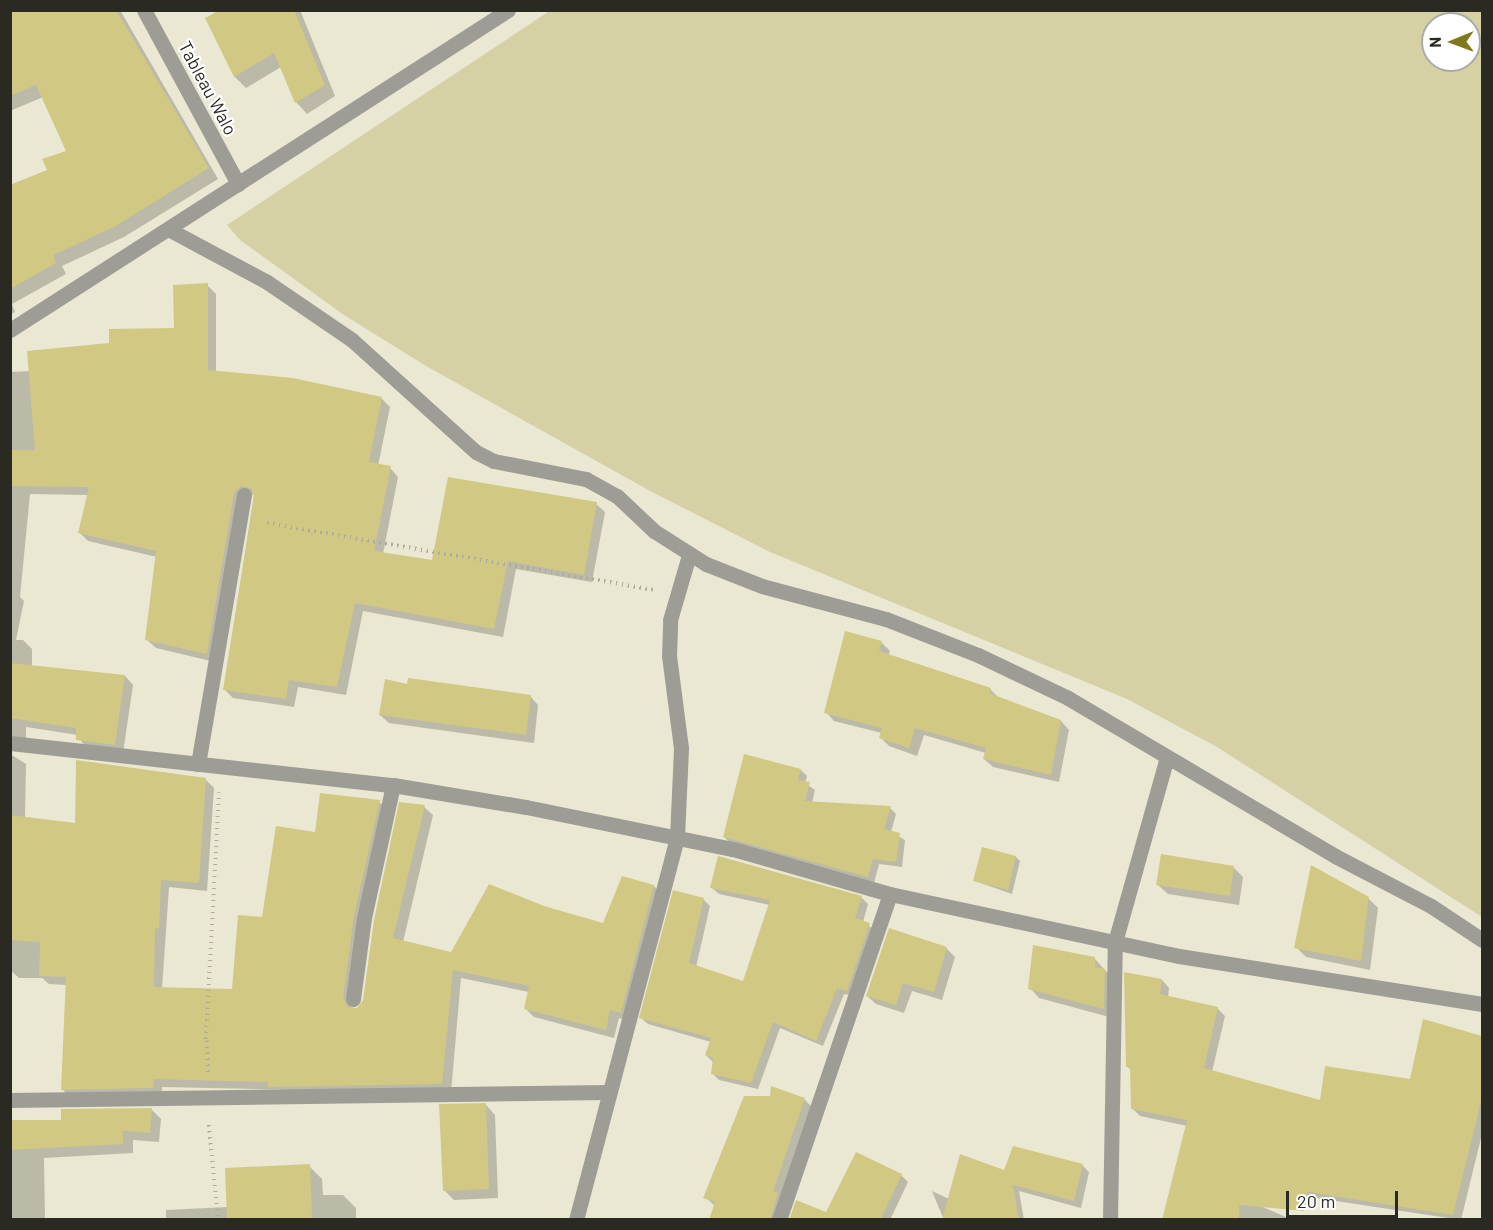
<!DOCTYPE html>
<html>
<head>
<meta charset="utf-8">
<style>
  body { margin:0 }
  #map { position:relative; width:1493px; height:1230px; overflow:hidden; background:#eae8d3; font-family:Barlow,sans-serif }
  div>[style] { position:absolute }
  .green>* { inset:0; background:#d5d1a5 }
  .shadow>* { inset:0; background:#0003 }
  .building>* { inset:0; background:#d1c983 }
  .path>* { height:4px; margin-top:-2px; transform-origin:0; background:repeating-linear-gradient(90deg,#aeac9b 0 1.5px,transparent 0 6px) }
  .street>* { height:15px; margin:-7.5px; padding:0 7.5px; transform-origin:7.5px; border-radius:7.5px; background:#9e9d95 }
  span { translate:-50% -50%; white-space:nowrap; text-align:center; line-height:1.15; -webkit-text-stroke:4.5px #fff; paint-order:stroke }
  .street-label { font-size:18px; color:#2b2a22 }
  .frame { position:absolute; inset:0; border:12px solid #2b2a22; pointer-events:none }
  .north { position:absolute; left:1421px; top:12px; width:60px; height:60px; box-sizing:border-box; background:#fff; border:2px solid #aaaaa7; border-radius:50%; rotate:269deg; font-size:16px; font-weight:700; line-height:24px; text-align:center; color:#2b2a22 }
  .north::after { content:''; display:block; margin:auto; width:21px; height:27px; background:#81781c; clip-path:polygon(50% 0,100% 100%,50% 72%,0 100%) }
  .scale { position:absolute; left:1286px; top:1191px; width:112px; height:27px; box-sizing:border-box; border:3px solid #2b2a22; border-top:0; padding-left:8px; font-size:18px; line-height:21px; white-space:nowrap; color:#2b2a22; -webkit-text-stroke:4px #fff; paint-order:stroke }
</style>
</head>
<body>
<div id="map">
  <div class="green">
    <div style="clip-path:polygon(evenodd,551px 10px,1482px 11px,1482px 917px,1217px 747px,1127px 699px,770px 552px,652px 492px,426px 366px,344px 315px,240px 240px,227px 225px,551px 10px,1433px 24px,1469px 24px,1469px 60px,1433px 60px,1433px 24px)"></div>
  </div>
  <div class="shadow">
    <div style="clip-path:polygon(10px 10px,120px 10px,218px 179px,124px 237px,62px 266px,66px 274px,12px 304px,15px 312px,10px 315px,10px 187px,49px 171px,68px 152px,43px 97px,10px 111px)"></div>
    <div style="clip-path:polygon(219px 10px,300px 10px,335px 96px,307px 114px,296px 102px,281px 67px,246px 88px,235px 77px,207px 18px)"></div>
    <div style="clip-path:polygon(207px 285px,216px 294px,216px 373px,381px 398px,390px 407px,378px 466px,390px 468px,398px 477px,383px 554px,433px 562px,596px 504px,605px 512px,592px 582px,516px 569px,503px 637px,363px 611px,346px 695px,298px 687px,294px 707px,233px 698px,224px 689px,254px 495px,249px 494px,215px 662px,156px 648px,147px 640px,157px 557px,88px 541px,80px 533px,88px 495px,30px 494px,20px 597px,24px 601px,16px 640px,23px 640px,32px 649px,32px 666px,125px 676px,133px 685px,123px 753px,86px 749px,78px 735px,26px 727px,26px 742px,10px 748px,10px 372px,30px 371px,175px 329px)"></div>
    <div style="clip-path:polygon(881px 642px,890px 651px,888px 656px,990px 689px,999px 698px,1061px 721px,1069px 730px,1059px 782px,993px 767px,984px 759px,986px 753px,924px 735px,917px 756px,889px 746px,881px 738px,882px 733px,834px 721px,826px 712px)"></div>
    <div style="clip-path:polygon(530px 696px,538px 705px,534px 743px,389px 723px,380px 715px)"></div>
    <div style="clip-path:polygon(10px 754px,26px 764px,25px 819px,77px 825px,205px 779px,214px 788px,207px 891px,169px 887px,162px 989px,234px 991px,263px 918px,316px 834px,379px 802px,388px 810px,363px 925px,351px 1007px,357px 1010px,364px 1001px,424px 807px,433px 815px,403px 942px,452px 953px,543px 908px,604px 924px,654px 886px,662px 895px,629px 1021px,619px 1018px,614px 1038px,534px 1017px,525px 1008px,529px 992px,461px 978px,451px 1093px,162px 1087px,162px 1096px,71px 1098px,62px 1089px,67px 985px,49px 984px,42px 978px,19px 978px,10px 970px)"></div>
    <div style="clip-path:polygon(801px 770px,807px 776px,805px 783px,815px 790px,812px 803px,890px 808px,896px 814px,891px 832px,905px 840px,902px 867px,879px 864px,874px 883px,730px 843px,724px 837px)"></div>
    <div style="clip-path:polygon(1016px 857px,1020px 861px,1012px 894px,975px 881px)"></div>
    <div style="clip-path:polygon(1233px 867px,1243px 877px,1239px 905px,1168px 894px,1158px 885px)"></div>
    <div style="clip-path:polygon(712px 888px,861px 897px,868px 904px,863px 922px,876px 931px,854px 996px,844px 994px,823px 1046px,780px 1028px,758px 1089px,719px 1080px,712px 1073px,713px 1062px,706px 1055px,711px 1042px,648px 1024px,641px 1018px,703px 899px,710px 906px,696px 967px,744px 983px,770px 905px,719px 894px)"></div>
    <div style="clip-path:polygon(1368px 898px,1378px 908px,1370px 970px,1306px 957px,1296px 947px)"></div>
    <div style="clip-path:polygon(946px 948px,955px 957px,942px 1000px,912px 991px,904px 1013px,876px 1004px,867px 996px)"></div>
    <div style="clip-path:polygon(1094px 958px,1114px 980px,1113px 1018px,1039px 998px,1030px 988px)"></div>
    <div style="clip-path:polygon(1162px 980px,1169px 988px,1168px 997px,1217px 1008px,1225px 1016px,1212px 1072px,1321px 1101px,1411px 1081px,1424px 1020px,1482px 1037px,1482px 1134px,1461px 1220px,1230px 1185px,1228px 1192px,1293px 1220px,1167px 1220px,1187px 1126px,1140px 1116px,1132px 1108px,1132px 1071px,1127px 1066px)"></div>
    <div style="clip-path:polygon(772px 1088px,805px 1100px,812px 1107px,778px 1220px,710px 1220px,715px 1206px,705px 1197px,771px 1097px)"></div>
    <div style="clip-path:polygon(486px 1105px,495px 1115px,498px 1198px,454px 1200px,444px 1190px)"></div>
    <div style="clip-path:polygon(151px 1109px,161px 1119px,159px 1142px,133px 1140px,133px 1153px,44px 1158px,45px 1220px,10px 1220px,10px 1122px,63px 1121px)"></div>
    <div style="clip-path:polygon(1082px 1165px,1089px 1172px,1081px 1208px,1019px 1191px,1024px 1220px,944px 1220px,932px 1191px,949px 1199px,1004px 1172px)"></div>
    <div style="clip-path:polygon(309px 1166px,322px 1179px,323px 1195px,343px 1195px,356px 1208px,356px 1220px,166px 1220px,166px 1210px,228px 1207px)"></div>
    <div style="clip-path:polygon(901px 1175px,908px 1182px,890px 1220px,790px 1220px,827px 1214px)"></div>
  </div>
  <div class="building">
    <div style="clip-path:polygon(10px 10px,116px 10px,209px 168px,114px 227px,53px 255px,56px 263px,10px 289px,10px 185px,47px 170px,42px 159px,66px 151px,36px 85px,10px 96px)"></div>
    <div style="clip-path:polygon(221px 10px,294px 10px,325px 85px,295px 103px,274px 53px,234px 77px,205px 18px)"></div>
    <div style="clip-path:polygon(208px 283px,208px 370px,293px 378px,382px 397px,369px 462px,391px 466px,374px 551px,432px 560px,448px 477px,597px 502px,584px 575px,508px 561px,494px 629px,355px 603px,337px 687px,289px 680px,286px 699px,223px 690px,254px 497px,251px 488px,241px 486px,234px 493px,207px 654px,145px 640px,156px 551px,78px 533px,89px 487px,10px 486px,10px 450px,35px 450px,27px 351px,109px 343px,109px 329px,174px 328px,173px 285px)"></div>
    <div style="clip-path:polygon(845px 631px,882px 641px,879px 651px,991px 688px,989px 693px,1061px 720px,1051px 775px,983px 759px,986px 748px,915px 728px,909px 748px,879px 738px,882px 728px,824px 713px)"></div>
    <div style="clip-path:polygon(10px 663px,125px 675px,115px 745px,76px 740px,76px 728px,10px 718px)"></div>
    <div style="clip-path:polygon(408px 678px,531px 695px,526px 735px,379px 715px,385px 679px,407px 684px)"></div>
    <div style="clip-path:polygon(744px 754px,801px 769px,798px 780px,810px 782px,805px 801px,891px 806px,884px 829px,900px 833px,896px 862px,873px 859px,868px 877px,723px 837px)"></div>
    <div style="clip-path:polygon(76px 760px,206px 778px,199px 883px,161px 880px,159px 929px,155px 928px,154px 987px,232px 989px,238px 915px,262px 917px,276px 826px,315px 832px,320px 793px,380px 800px,354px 916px,343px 998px,348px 1007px,357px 1008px,363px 1000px,374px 920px,399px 802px,425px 805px,393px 938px,451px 952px,489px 884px,544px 906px,603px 923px,622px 876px,654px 885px,621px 1013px,610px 1010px,606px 1030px,524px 1009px,529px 986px,453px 970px,442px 1084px,268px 1087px,268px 1082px,154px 1079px,153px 1088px,61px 1090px,66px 977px,39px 976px,40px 942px,10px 940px,10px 815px,75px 823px)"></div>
    <div style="clip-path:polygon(982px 847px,1016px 856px,1008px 890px,973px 881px)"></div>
    <div style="clip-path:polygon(1161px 854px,1234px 866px,1230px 896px,1156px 885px)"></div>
    <div style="clip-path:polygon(718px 856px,862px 896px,855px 918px,870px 923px,847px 991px,837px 988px,816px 1041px,773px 1022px,751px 1083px,711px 1074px,713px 1058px,705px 1055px,711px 1038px,639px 1018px,673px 890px,704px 898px,689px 963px,743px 981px,770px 900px,710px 888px)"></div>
    <div style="clip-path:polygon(1311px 865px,1369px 897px,1361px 961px,1294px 948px)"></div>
    <div style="clip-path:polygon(889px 928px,947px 947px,934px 992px,903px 983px,896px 1005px,866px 996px)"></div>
    <div style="clip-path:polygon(1033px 945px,1095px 957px,1095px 967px,1105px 969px,1104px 1009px,1028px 989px)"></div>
    <div style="clip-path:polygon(1124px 972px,1162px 979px,1160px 994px,1218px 1007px,1204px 1068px,1320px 1100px,1325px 1066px,1410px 1079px,1423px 1019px,1482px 1036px,1482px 1097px,1453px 1215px,1308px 1192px,1304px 1211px,1239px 1205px,1239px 1220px,1162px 1220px,1187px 1120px,1131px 1109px,1130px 1067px,1126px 1067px)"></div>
    <div style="clip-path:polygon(771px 1086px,805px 1098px,773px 1191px,778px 1193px,770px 1220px,709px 1220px,715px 1202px,703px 1198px,744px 1096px,770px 1096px)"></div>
    <div style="clip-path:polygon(486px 1103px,489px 1189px,443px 1191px,439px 1104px)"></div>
    <div style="clip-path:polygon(152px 1108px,150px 1133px,123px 1131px,123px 1144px,10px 1150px,10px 1120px,61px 1120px,61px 1109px)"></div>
    <div style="clip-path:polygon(1013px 1146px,1083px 1164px,1074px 1201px,1013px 1185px,1019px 1220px,942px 1220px,960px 1154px,1004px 1170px)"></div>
    <div style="clip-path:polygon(856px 1152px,902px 1174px,880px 1220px,789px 1220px,796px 1200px,826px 1212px)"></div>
    <div style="clip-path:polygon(310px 1164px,312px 1220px,227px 1220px,225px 1168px)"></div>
  </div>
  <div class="path">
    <div style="left:267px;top:523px;width:392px;rotate:9.8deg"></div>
    <div style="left:208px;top:1072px;width:33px;rotate:-93deg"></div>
    <div style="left:206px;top:1039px;width:247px;rotate:-87deg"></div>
    <div style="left:209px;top:1125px;width:95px;rotate:84.6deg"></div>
  </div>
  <div class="street">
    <div style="left:144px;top:10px;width:198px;rotate:61.6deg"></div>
    <div style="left:170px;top:230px;width:110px;rotate:28.2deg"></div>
    <div style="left:267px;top:282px;width:103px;rotate:34.3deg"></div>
    <div style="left:352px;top:340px;width:167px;rotate:42.1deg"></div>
    <div style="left:476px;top:452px;width:20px;rotate:27deg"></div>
    <div style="left:494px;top:461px;width:94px;rotate:11.1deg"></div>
    <div style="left:586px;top:479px;width:35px;rotate:29deg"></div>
    <div style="left:617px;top:496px;width:51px;rotate:43.4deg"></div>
    <div style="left:654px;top:531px;width:62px;rotate:32.4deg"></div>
    <div style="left:706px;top:564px;width:60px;rotate:21.4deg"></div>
    <div style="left:762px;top:586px;width:128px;rotate:14.9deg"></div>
    <div style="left:886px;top:619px;width:99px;rotate:21.4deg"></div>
    <div style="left:978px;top:655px;width:100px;rotate:25.5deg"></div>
    <div style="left:1068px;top:698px;width:310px;rotate:30.6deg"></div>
    <div style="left:1335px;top:856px;width:108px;rotate:27.5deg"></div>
    <div style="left:1431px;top:906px;width:61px;rotate:33.7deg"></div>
    <div style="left:10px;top:330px;width:592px;rotate:-32.72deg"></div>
    <div style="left:10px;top:743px;width:385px;rotate:6.3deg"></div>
    <div style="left:393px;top:785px;width:135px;rotate:9.4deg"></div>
    <div style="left:526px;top:807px;width:211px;rotate:11.5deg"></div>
    <div style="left:733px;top:849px;width:163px;rotate:16deg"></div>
    <div style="left:890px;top:894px;width:296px;rotate:12.1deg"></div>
    <div style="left:1179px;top:956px;width:307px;rotate:9deg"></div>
    <div style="left:198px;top:764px;width:273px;rotate:-80.3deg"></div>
    <div style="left:353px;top:999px;width:82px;rotate:-82.3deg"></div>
    <div style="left:364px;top:918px;width:136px;rotate:-77.7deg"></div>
    <div style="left:10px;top:1100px;width:599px;rotate:-0.77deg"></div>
    <div style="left:576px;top:1220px;width:396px;rotate:-75.2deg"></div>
    <div style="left:677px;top:837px;width:89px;rotate:-87.4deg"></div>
    <div style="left:681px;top:748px;width:93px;rotate:-97.4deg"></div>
    <div style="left:669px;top:656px;width:36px;rotate:-88deg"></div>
    <div style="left:670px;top:620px;width:68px;rotate:-73.7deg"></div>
    <div style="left:779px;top:1220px;width:344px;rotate:-71.2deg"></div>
    <div style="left:1110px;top:1220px;width:278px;rotate:-89deg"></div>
    <div style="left:1115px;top:942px;width:192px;rotate:-74.3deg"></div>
  </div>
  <div class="street-label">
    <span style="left:208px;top:88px;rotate:62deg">Tableau Walo</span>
  </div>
  <div class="frame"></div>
  <div class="north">N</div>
  <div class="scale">20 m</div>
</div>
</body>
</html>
